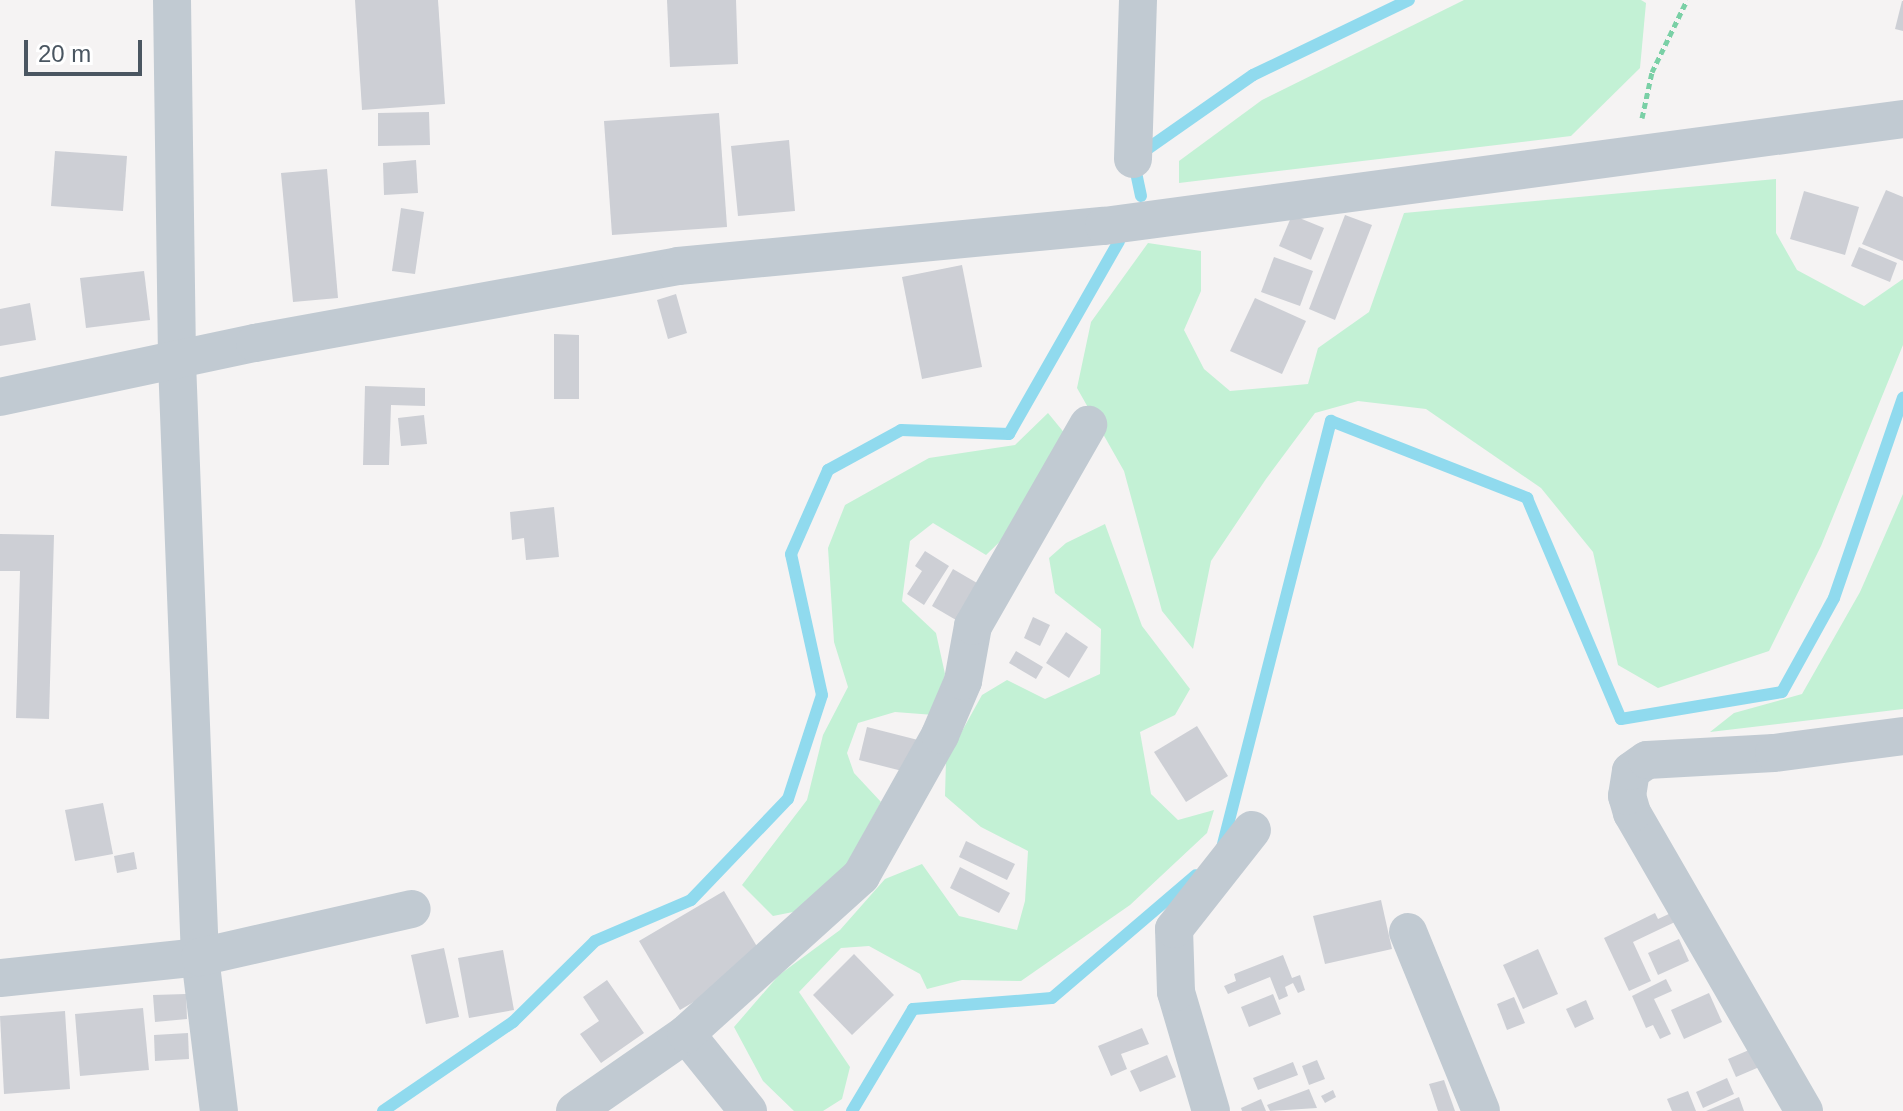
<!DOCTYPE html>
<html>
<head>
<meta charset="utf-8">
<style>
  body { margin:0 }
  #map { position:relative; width:1903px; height:1111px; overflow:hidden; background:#f5f3f3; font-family:Helvetica,sans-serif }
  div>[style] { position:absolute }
  .green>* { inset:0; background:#c3f1d5 }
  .stream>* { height:12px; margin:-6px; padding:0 6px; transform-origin:6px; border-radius:6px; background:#90daee }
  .building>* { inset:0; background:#cdcfd5 }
  .path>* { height:5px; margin-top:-2.5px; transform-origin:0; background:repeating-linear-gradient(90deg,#7ad0a6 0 6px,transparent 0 10px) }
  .street>* { height:38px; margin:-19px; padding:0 19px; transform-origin:19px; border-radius:19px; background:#c1cad2 }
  span { translate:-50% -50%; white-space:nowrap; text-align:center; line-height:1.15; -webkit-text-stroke:6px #fff; paint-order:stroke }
  .scale { position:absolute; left:24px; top:40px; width:118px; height:36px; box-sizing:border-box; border:4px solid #4a5661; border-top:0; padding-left:10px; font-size:24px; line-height:28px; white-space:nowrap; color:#4a5661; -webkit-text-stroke:6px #fff; paint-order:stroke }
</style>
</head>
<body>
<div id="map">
  <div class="green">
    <div style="clip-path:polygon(1464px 0,1641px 0,1646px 3px,1640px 68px,1571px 136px,1179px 183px,1179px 161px,1262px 100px)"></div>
    <div style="clip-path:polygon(1776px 179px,1776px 233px,1797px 270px,1864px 306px,1903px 279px,1903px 345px,1821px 546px,1769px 651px,1658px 688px,1618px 665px,1593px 552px,1541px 488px,1426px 409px,1358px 401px,1315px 413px,1266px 479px,1211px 561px,1193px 649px,1162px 611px,1124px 471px,1077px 388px,1091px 322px,1148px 243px,1201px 251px,1201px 291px,1184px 330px,1204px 369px,1230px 391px,1308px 384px,1318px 348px,1369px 312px,1404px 213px)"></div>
    <div style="clip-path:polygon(1048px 413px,1066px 435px,1014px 528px,986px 555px,933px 523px,910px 541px,902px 601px,936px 633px,945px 674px,934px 715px,895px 712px,858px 723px,847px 753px,854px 773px,881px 802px,835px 886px,798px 911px,773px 916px,742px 885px,807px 800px,823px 735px,848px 687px,834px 642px,828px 548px,845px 505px,929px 458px,1015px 445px)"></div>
    <div style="clip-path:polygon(1903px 494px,1903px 709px,1710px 732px,1734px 713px,1802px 694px,1860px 592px)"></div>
    <div style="clip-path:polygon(1105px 524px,1142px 626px,1190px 689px,1175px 715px,1140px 732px,1151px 794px,1178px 820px,1214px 810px,1207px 833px,1130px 905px,1021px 981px,962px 980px,927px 989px,920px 974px,869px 946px,841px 948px,799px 992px,850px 1067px,842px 1099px,823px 1111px,794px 1111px,763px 1081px,734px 1027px,779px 975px,840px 930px,885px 879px,922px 864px,959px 916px,1017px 930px,1025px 901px,1028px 851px,981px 827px,945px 796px,946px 760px,982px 695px,1007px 680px,1045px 699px,1100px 674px,1101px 629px,1055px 593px,1049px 558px,1066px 543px)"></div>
  </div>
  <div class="stream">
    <div style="left:1141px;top:196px;width:38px;rotate:-102deg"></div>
    <div style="left:1133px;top:159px;width:146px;rotate:-35deg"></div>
    <div style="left:1253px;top:75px;width:173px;rotate:-25.7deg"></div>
    <div style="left:1222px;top:848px;width:441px;rotate:-75.7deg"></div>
    <div style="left:1331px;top:421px;width:211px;rotate:21.4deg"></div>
    <div style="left:1527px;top:498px;width:240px;rotate:67deg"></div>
    <div style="left:1621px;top:719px;width:163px;rotate:-9.5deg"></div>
    <div style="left:1782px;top:692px;width:107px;rotate:-61deg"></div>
    <div style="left:1834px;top:598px;width:212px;rotate:-71deg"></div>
    <div style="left:383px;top:1111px;width:158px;rotate:-34.4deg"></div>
    <div style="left:513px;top:1022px;width:115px;rotate:-44.6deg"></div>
    <div style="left:595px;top:941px;width:104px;rotate:-23.1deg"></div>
    <div style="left:691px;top:900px;width:140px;rotate:-46.2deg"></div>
    <div style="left:788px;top:799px;width:109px;rotate:-71.9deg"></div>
    <div style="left:822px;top:695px;width:144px;rotate:-102.4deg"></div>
    <div style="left:791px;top:554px;width:92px;rotate:-66.2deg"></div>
    <div style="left:828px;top:470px;width:83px;rotate:-28.7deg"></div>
    <div style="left:901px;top:430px;width:108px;rotate:2.1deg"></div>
    <div style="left:1009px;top:434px;width:222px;rotate:-60.3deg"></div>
    <div style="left:852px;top:1111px;width:119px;rotate:-59.1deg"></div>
    <div style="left:913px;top:1009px;width:139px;rotate:-4.5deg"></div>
    <div style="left:1052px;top:998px;width:189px;rotate:-40.5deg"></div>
  </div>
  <div class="building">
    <div style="clip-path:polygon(355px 0,438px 0,445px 104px,362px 110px)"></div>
    <div style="clip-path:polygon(667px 0,736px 0,738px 64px,670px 67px)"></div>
    <div style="clip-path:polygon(1902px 1px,1903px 1px,1903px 31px,1895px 29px)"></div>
    <div style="clip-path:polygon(429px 112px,430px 145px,378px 146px,378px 113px)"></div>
    <div style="clip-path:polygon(719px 113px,727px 227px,612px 235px,604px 121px)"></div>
    <div style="clip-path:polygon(789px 140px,795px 211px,738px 216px,731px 146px)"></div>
    <div style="clip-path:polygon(55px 151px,127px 156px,123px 211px,51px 206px)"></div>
    <div style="clip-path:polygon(416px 160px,418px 193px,384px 195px,383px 163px)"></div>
    <div style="clip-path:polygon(327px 169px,338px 298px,293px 302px,281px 173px)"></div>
    <div style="clip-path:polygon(1886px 190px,1903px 197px,1903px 261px,1862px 244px)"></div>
    <div style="clip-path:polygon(1804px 191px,1859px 207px,1845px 255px,1790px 239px)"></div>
    <div style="clip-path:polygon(401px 208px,424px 212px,415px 274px,392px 271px)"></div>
    <div style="clip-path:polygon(1292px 215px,1324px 228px,1311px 260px,1279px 246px)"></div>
    <div style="clip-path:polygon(1345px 215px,1372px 225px,1335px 320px,1309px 309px)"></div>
    <div style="clip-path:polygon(1859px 247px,1897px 263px,1890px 282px,1851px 266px)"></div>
    <div style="clip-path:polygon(1274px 257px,1313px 271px,1300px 306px,1261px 292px)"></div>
    <div style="clip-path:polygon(962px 265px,982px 367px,922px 379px,902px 277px)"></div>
    <div style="clip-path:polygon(144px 271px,150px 320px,86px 328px,80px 278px)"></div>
    <div style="clip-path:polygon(676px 294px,687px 333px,668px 339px,657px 300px)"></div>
    <div style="clip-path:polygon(1255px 298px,1306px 321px,1282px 374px,1230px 351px)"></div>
    <div style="clip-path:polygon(30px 303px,36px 340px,0 346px,0 309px)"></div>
    <div style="clip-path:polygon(554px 334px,579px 335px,579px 399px,554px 399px)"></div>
    <div style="clip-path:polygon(365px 386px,425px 388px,425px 406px,391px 405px,389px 465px,363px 465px)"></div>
    <div style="clip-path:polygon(424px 415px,427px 444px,401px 446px,398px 418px)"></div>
    <div style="clip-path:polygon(554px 507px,559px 557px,526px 560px,524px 538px,512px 540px,510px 512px)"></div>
    <div style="clip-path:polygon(0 534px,54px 535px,49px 719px,16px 718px,20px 571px,0 571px)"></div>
    <div style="clip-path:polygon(925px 551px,949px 566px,924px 605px,907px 594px,922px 571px,915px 566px)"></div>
    <div style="clip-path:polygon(953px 569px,977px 583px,956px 620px,932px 606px)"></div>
    <div style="clip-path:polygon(1033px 617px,1050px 625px,1040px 646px,1024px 638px)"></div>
    <div style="clip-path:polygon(1066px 632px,1088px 647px,1069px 678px,1046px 663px)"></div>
    <div style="clip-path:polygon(1016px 651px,1043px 667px,1036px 679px,1009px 663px)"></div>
    <div style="clip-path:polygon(1197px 726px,1228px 776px,1186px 802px,1154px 752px)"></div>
    <div style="clip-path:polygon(867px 727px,918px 740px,910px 773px,859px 760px)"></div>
    <div style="clip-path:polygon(103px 803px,113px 854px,75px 861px,65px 810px)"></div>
    <div style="clip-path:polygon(966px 841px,1015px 864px,1007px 880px,959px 857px)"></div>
    <div style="clip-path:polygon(134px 852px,137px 869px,117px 873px,114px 856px)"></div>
    <div style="clip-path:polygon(960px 867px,1010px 893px,999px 913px,950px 888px)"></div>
    <div style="clip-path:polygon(724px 891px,765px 960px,680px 1010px,639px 941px)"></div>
    <div style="clip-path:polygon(1381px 900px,1392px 949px,1325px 964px,1313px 916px)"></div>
    <div style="clip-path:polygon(1655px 913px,1658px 919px,1671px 913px,1675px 922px,1633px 942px,1651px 981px,1629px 991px,1604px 938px)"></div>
    <div style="clip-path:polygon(1679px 939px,1689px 961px,1658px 975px,1648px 953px)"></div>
    <div style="clip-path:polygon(444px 948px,459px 1017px,426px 1024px,411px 955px)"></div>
    <div style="clip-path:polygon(1538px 949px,1558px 994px,1523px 1009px,1503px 965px)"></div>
    <div style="clip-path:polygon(503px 950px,514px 1010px,469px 1018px,458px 958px)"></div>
    <div style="clip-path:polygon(854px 954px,894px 995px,852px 1035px,813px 995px)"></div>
    <div style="clip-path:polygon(1283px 955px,1292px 978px,1300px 975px,1305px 990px,1298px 993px,1293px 983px,1285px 987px,1288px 996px,1279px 1000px,1270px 977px,1228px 994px,1224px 986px,1236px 981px,1234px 974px)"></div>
    <div style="clip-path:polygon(1666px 979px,1672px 991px,1654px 999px,1671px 1034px,1660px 1039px,1653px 1025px,1646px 1028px,1632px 996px)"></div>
    <div style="clip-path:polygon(607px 980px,644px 1033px,601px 1063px,580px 1034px,599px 1021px,583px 997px)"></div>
    <div style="clip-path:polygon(1709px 993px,1722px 1022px,1684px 1039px,1671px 1010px)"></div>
    <div style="clip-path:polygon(186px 994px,187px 1019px,155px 1022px,153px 995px)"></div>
    <div style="clip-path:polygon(1273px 994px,1281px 1014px,1249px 1027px,1241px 1007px)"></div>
    <div style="clip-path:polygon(1514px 997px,1525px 1023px,1507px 1030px,1497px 1004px)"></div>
    <div style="clip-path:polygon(1586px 1000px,1594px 1019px,1575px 1028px,1566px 1009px)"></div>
    <div style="clip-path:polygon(143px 1008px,149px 1070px,80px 1076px,75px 1014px)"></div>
    <div style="clip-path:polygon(65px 1011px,70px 1089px,4px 1094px,0 1016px)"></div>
    <div style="clip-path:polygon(1142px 1028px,1149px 1044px,1121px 1054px,1127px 1069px,1111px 1076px,1098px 1046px)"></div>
    <div style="clip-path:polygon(188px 1033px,189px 1059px,155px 1061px,154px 1035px)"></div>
    <div style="clip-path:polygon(1756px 1047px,1764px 1065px,1736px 1077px,1728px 1059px)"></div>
    <div style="clip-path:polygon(1167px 1055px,1176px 1077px,1140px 1092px,1130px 1071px)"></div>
    <div style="clip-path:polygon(1317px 1060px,1325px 1079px,1309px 1085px,1302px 1066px)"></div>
    <div style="clip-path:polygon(1293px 1062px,1298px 1075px,1258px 1090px,1253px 1078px)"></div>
    <div style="clip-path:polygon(1727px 1078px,1734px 1094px,1703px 1108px,1696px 1092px)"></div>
    <div style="clip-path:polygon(1444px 1080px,1455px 1111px,1438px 1111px,1429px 1084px)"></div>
    <div style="clip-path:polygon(1309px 1089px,1317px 1108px,1270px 1111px,1267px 1105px)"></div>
    <div style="clip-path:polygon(1333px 1090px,1336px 1097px,1325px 1103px,1321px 1096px)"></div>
    <div style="clip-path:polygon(1688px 1091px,1696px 1111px,1672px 1111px,1667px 1099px)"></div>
    <div style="clip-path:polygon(1739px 1097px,1744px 1111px,1706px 1111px)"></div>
    <div style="clip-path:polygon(1261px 1099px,1266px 1111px,1242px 1111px,1241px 1108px)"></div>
  </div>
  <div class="path">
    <div style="left:1642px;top:118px;width:47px;rotate:-77.7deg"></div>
    <div style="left:1652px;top:72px;width:80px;rotate:-64.1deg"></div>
  </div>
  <div class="street">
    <div style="left:172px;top:0;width:362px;rotate:89.2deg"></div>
    <div style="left:177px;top:362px;width:595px;rotate:87.79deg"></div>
    <div style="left:200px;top:957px;width:155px;rotate:83deg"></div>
    <div style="left:1133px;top:159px;width:159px;rotate:-88.2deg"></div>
    <div style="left:0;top:397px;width:261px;rotate:-12deg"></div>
    <div style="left:255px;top:343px;width:430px;rotate:-10.3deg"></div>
    <div style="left:678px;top:266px;width:428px;rotate:-5.4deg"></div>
    <div style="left:1104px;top:226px;width:806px;rotate:-7.63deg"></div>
    <div style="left:1408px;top:932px;width:193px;rotate:67.8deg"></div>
    <div style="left:0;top:978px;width:201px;rotate:-6deg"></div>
    <div style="left:200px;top:957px;width:217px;rotate:-12.8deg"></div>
    <div style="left:686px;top:1034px;width:99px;rotate:51.2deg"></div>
    <div style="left:575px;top:1111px;width:135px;rotate:-34.7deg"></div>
    <div style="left:686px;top:1034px;width:236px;rotate:-42.1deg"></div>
    <div style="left:861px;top:876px;width:162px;rotate:-60.7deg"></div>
    <div style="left:940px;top:735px;width:59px;rotate:-66.9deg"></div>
    <div style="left:963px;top:681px;width:56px;rotate:-79.7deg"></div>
    <div style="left:973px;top:626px;width:232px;rotate:-60.2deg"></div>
    <div style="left:1211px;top:1111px;width:124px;rotate:-106.4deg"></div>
    <div style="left:1176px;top:992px;width:63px;rotate:-91.8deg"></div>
    <div style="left:1174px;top:929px;width:126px;rotate:-51.8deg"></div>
    <div style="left:1804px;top:1111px;width:344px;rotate:-120deg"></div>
    <div style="left:1632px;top:813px;width:18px;rotate:-106deg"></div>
    <div style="left:1627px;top:796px;width:25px;rotate:-81deg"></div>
    <div style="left:1631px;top:771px;width:19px;rotate:-35deg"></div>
    <div style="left:1647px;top:760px;width:127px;rotate:-3.2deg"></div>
    <div style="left:1774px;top:753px;width:130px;rotate:-7.5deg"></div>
  </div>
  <div class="scale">20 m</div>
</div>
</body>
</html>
